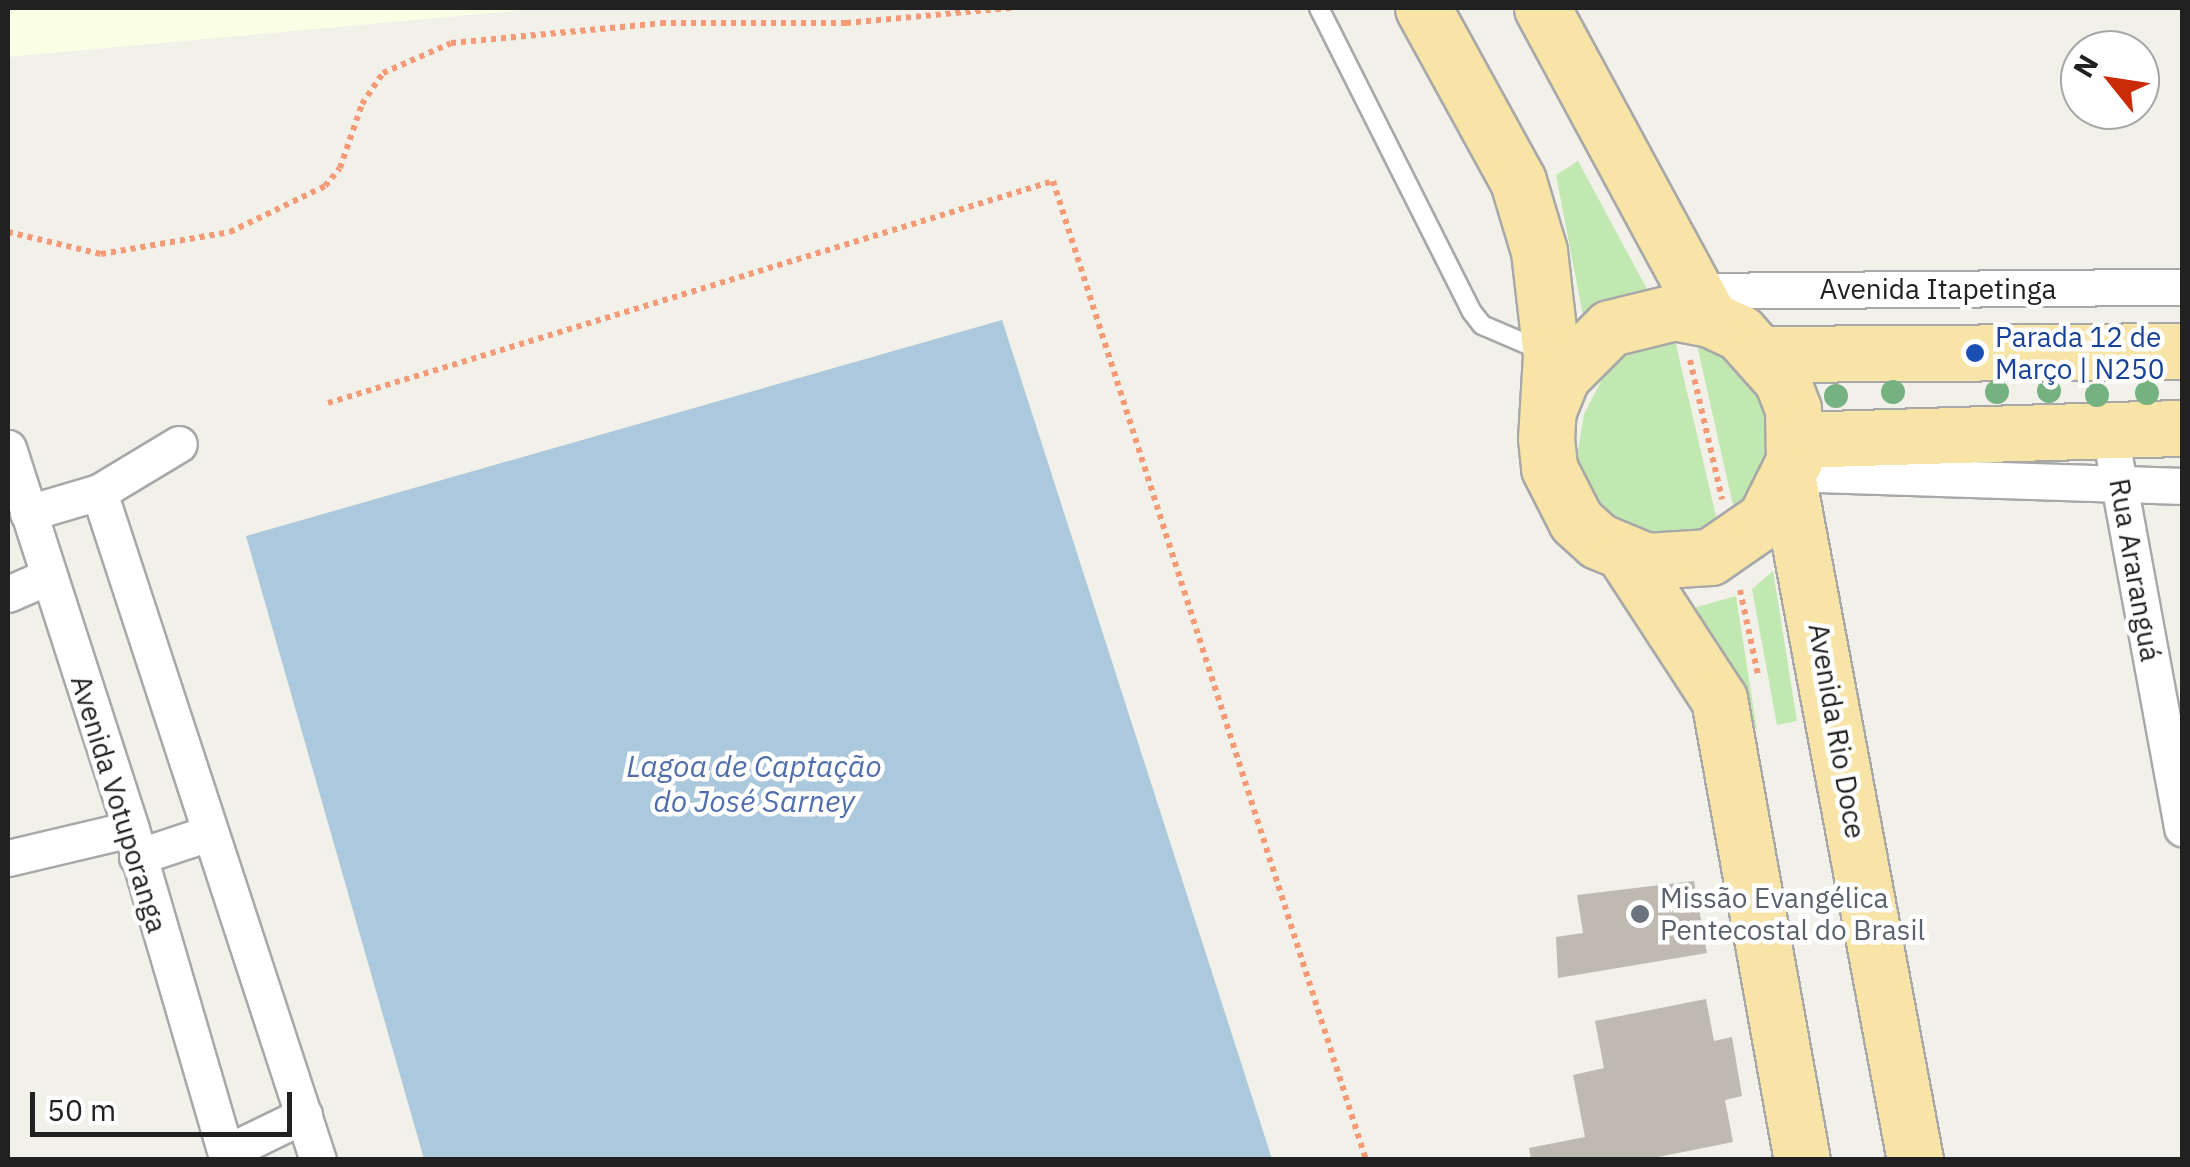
<!DOCTYPE html>
<html>
<head>
<meta charset="utf-8">
<style>
  body { margin:0 }
  #map { position:relative; width:2190px; height:1167px; overflow:hidden; background:#f1f0e9; font-family:"IBM Plex Sans",sans-serif }
  div>[style] { position:absolute }
  .education>* { inset:0; background:#f9fee5 }
  .grass>* { inset:0; background:#c2e8b1 }
  .water>* { inset:0; background:#abc8dc }
  .building>* { inset:0; background:#beb9b1 }
  .path>* { height:6px; margin-top:-3px; transform-origin:0; background:repeating-linear-gradient(90deg,#f49a76 0 5px,transparent 0 10px) }
  .roads { filter:drop-shadow(2px 0 #a8a8a8) drop-shadow(-2px 0 #a8a8a8) drop-shadow(0 2px #a8a8a8) drop-shadow(0 -2px #a8a8a8) }
  .service>* { height:18px; margin:-9px; padding:0 9px; transform-origin:9px; border-radius:9px; background:#fff }
  .minor>* { height:35px; margin:-17.5px; padding:0 17.5px; transform-origin:17.5px; border-radius:17.5px; background:#fff }
  .primary>* { height:55px; margin:-27.5px; padding:0 27.5px; transform-origin:27.5px; border-radius:27.5px; background:#f8e4a6 }
  .trees>* { width:24px; height:24px; margin:-12px; border-radius:50%; background:#76b182 }
  .dots>* { width:28px; height:28px; translate:-50% -50%; box-sizing:border-box; border:5px solid #fff; border-radius:50% }
  span { translate:-50% -50%; white-space:nowrap; text-align:center; line-height:1.15; -webkit-text-stroke:9px #fff; paint-order:stroke }
  .street-label { font-size:28px; color:#212121 }
  .transit-label { font-size:28px; color:#164399 }
  .left { translate:0 -50%; text-align:left }
  .worship-label { font-size:28px; color:#5b616d }
  .water-label { font-size:30px; color:#506eae; font-style:italic }
  .frame { position:absolute; inset:0; border:10px solid #212121; pointer-events:none }
  .north { position:absolute; left:2060px; top:30px; width:100px; height:100px; box-sizing:border-box; background:#fff; border:2px solid #a6a6a6; border-radius:50%; rotate:300deg; font-size:28px; font-weight:700; line-height:40px; text-align:center; color:#212121 }
  .north::after { content:''; display:block; margin:auto; width:35px; height:45px; background:#ca2c08; clip-path:polygon(50% 0,100% 100%,50% 72%,0 100%) }
  .scale { position:absolute; left:30px; top:1092px; width:262px; height:45px; box-sizing:border-box; border:5px solid #212121; border-top:0; padding-left:12px; font-size:30px; line-height:35px; white-space:nowrap; color:#212121; -webkit-text-stroke:8px #fff; paint-order:stroke }
</style>
</head>
<body>
<div id="map">
  <div class="education">
    <div style="clip-path:polygon(8px 8px,547px 8px,8px 57px)"></div>
  </div>
  <div class="grass">
    <div style="clip-path:polygon(1578px 161px,1647px 289px,1606px 303px,1584px 321px,1556px 175px)"></div>
    <div style="clip-path:polygon(1674px 336px,1722px 542px,1608px 530px,1576px 463px,1584px 414px,1608px 368px,1638px 343px)"></div>
    <div style="clip-path:polygon(1695px 336px,1723px 342px,1786px 423px,1739px 532px)"></div>
    <div style="clip-path:polygon(1773px 571px,1797px 721px,1777px 725px,1752px 589px)"></div>
    <div style="clip-path:polygon(1736px 596px,1757px 731px,1690px 609px)"></div>
  </div>
  <div class="water">
    <div style="clip-path:polygon(1002px 320px,1272px 1159px,424px 1159px,246px 536px)"></div>
  </div>
  <div class="building">
    <div style="clip-path:polygon(1694px 881px,1707px 953px,1558px 978px,1556px 937px,1583px 933px,1577px 895px)"></div>
    <div style="clip-path:polygon(1706px 999px,1714px 1041px,1732px 1037px,1742px 1096px,1725px 1100px,1733px 1142px,1643px 1160px,1531px 1160px,1529px 1148px,1585px 1137px,1573px 1075px,1604px 1068px,1595px 1021px)"></div>
  </div>
  <div class="path">
    <div style="left:8px;top:232px;width:96px;rotate:13.3deg"></div>
    <div style="left:101px;top:254px;width:131px;rotate:-9.7deg"></div>
    <div style="left:230px;top:232px;width:106px;rotate:-25.8deg"></div>
    <div style="left:325px;top:186px;width:23px;rotate:-50deg"></div>
    <div style="left:340px;top:168px;width:68px;rotate:-71deg"></div>
    <div style="left:362px;top:104px;width:37px;rotate:-56deg"></div>
    <div style="left:383px;top:73px;width:74px;rotate:-23.8deg"></div>
    <div style="left:451px;top:43px;width:211px;rotate:-5.4deg"></div>
    <div style="left:661px;top:23px;width:185px"></div>
    <div style="left:846px;top:23px;width:167px;rotate:-5.2deg"></div>
    <div style="left:1690px;top:360px;width:143px;rotate:77deg"></div>
    <div style="left:328px;top:403px;width:758px;rotate:-17.02deg"></div>
    <div style="left:1053px;top:181px;width:1028px;rotate:72.27deg"></div>
    <div style="left:1740px;top:590px;width:87px;rotate:78deg"></div>
  </div>
  <div class="roads">
    <div class="service">
      <div style="left:1319px;top:8px;width:340px;rotate:63.3deg"></div>
      <div style="left:1472px;top:312px;width:16px;rotate:52deg"></div>
      <div style="left:1482px;top:325px;width:66px;rotate:23.1deg"></div>
    </div>
    <div class="minor">
      <div style="left:1694px;top:291px;width:488px;rotate:-0.5deg"></div>
      <div style="left:2109px;top:429px;width:406px;rotate:79.6deg"></div>
      <div style="left:8px;top:448px;width:400px;rotate:72.1deg"></div>
      <div style="left:131px;top:829px;width:345px;rotate:73.7deg"></div>
      <div style="left:1790px;top:473px;width:392px;rotate:1.9deg"></div>
      <div style="left:99px;top:492px;width:703px;rotate:71.85deg"></div>
      <div style="left:28px;top:513px;width:74px;rotate:-16.5deg"></div>
      <div style="left:99px;top:492px;width:93px;rotate:-31deg"></div>
      <div style="left:8px;top:594px;width:43px;rotate:-23.6deg"></div>
      <div style="left:137px;top:857px;width:76px;rotate:-18.4deg"></div>
      <div style="left:8px;top:858px;width:126px;rotate:-13.3deg"></div>
      <div style="left:226px;top:1153px;width:87px;rotate:-26deg"></div>
    </div>
    <div class="primary">
      <div style="left:1423px;top:8px;width:197px;rotate:61.2deg"></div>
      <div style="left:1518px;top:181px;width:73px;rotate:73.3deg"></div>
      <div style="left:1539px;top:251px;width:105px;rotate:83.4deg"></div>
      <div style="left:1551px;top:355px;width:83px;rotate:93.4deg"></div>
      <div style="left:1546px;top:438px;width:30px;rotate:84deg"></div>
      <div style="left:1549px;top:468px;width:59px;rotate:63deg"></div>
      <div style="left:1576px;top:521px;width:30px;rotate:42deg"></div>
      <div style="left:1598px;top:541px;width:52px;rotate:22.6deg"></div>
      <div style="left:1646px;top:561px;width:64px;rotate:-3.6deg"></div>
      <div style="left:1710px;top:557px;width:67px;rotate:-34.6deg"></div>
      <div style="left:1765px;top:519px;width:65px;rotate:-63.4deg"></div>
      <div style="left:1794px;top:461px;width:52px;rotate:-91.1deg"></div>
      <div style="left:1793px;top:409px;width:31px;rotate:-111deg"></div>
      <div style="left:1782px;top:380px;width:63px;rotate:-131.8deg"></div>
      <div style="left:1740px;top:333px;width:33px;rotate:-155deg"></div>
      <div style="left:1710px;top:319px;width:36px;rotate:-169deg"></div>
      <div style="left:1675px;top:312px;width:67px;rotate:166.2deg"></div>
      <div style="left:1610px;top:328px;width:68px;rotate:135deg"></div>
      <div style="left:1562px;top:376px;width:35px;rotate:112deg"></div>
      <div style="left:1542px;top:8px;width:353px;rotate:61.6deg"></div>
      <div style="left:1765px;top:354px;width:417px;rotate:-0.4deg"></div>
      <div style="left:1796px;top:440px;width:386px;rotate:-1.8deg"></div>
      <div style="left:1788px;top:480px;width:692px;rotate:79.42deg"></div>
      <div style="left:1625px;top:555px;width:172px;rotate:56.9deg"></div>
      <div style="left:1719px;top:699px;width:468px;rotate:79.8deg"></div>
    </div>
  </div>
  <div class="trees">
    <div style="left:2049px;top:391px"></div>
    <div style="left:1893px;top:392px"></div>
    <div style="left:1997px;top:392px"></div>
    <div style="left:2147px;top:393px"></div>
    <div style="left:2097px;top:395px"></div>
    <div style="left:1836px;top:396px"></div>
  </div>
  <div class="dots">
    <div style="left:1975px;top:353px;background:#1a4fb4"></div>
    <div style="left:1640px;top:914px;background:#6b7280"></div>
  </div>
  <div class="street-label">
    <span style="left:1938px;top:289px">Avenida Itapetinga</span>
    <span style="left:2135px;top:570px;rotate:80deg">Rua Araranguá</span>
    <span style="left:1837px;top:731px;rotate:80deg">Avenida Rio Doce</span>
    <span style="left:119px;top:804px;rotate:73deg">Avenida Votuporanga</span>
  </div>
  <div class="transit-label">
    <span class="left" style="left:1995px;top:353px">Parada 12 de<br>Março | N250</span>
  </div>
  <div class="worship-label">
    <span class="left" style="left:1660px;top:914px">Missão Evangélica<br>Pentecostal do Brasil</span>
  </div>
  <div class="water-label">
    <span style="left:754px;top:783px">Lagoa de Captação<br>do José Sarney</span>
  </div>
  <div class="frame"></div>
  <div class="north">N</div>
  <div class="scale">50 m</div>
</div>
</body>
</html>
